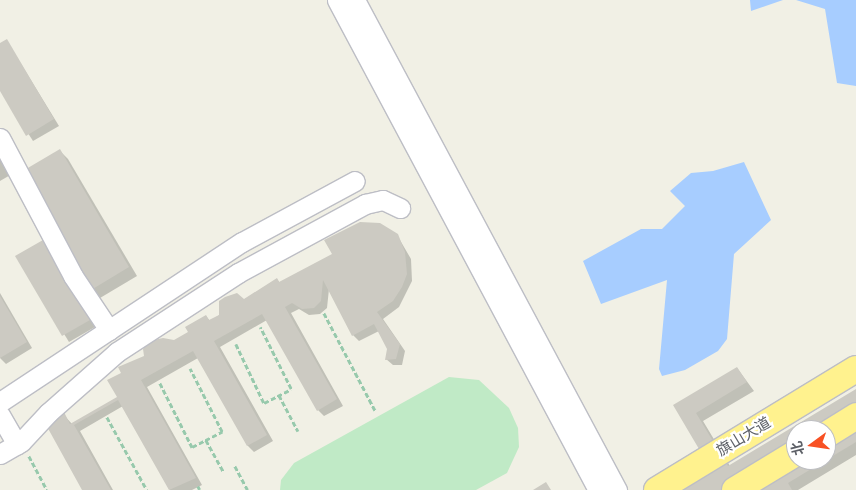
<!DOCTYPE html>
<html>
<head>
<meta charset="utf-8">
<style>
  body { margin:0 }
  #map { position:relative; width:856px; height:490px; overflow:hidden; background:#f1f0e5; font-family:Jost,"Noto Sans SC",sans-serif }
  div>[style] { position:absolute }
  .green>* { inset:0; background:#c0eac6 }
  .water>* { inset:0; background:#a7cdff }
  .shadow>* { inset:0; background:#0003 }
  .building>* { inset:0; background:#cccac2 }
  .path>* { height:2.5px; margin-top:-1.25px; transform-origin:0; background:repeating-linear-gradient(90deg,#97c9ac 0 5px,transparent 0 7.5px) }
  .roads { filter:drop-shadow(1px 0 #bdbec5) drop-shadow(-1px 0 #bdbec5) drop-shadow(0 1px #bdbec5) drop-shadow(0 -1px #bdbec5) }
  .minor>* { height:19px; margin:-9.5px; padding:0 9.5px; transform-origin:9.5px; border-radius:9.5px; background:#fff }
  .highway>* { height:26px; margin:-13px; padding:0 13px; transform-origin:13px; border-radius:13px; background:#fff28e }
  span { translate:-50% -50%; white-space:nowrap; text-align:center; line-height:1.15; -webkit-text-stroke:4.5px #fff; paint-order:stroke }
  .street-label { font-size:15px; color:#5d6067 }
  .north { position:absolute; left:786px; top:420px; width:50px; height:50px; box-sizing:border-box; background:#fff; border:1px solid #bebfc2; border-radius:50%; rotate:256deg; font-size:14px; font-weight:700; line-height:20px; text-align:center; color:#5d6067 }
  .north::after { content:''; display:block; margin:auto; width:18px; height:22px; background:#f85124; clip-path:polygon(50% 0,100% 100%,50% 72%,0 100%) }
</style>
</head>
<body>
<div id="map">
  <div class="green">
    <div style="clip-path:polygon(449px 377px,479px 380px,509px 408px,518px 428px,519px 447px,507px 473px,476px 490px,280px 490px,281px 480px,294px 463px)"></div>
  </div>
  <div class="water">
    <div style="clip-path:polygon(750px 0,783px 0,751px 11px)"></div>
    <div style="clip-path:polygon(796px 0,856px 0,856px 86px,837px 83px,825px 9px)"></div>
    <div style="clip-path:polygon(744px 162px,771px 220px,734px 254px,727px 339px,718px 351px,685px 370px,662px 376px,659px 369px,667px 280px,601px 304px,583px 261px,641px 229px,662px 229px,685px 206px,670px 191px,691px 173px,713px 171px)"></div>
  </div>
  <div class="shadow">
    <div style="clip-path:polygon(7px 41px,59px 126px,33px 141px,0 89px,0 45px)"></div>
    <div style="clip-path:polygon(60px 151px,68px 159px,137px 276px,100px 298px,92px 290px)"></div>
    <div style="clip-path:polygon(0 155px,12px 174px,0 181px)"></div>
    <div style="clip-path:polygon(397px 235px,411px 259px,412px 281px,399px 307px,383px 319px,405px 351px,402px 365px,393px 365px,386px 359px,388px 348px,379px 331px,359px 341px,353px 335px,329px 289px,327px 308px,320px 314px,309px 315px,299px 309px,291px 313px,343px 406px,324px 416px,318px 410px,267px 320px,220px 347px,273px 441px,254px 452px,248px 446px,198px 358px,147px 387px,202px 485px,192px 490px,170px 490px,123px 406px,80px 431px,113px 490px,84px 490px,63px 414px,72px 424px,118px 398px,123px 373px,189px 332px,206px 316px,210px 321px,277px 279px,280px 283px)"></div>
    <div style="clip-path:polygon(43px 242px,95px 327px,69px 342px,17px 257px)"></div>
    <div style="clip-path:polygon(0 293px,32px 348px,6px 364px,0 358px)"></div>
    <div style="clip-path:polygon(evenodd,737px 368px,754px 391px,703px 421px,730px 466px,856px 390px,856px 455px,798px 490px,684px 490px,714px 471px,675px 406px,737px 368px,796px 430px,826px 430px,826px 460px,796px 460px,796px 430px)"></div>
  </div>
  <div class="building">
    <div style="clip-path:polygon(7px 39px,54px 119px,26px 136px,0 91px,0 43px)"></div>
    <div style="clip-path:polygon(60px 149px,129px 267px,91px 290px,21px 172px)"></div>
    <div style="clip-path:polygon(360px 222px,380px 223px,398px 234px,405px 252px,407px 274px,402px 287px,393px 301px,377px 312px,400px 344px,396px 359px,385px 360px,387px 349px,374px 324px,352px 336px,323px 280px,321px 301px,314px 308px,302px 309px,292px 303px,285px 307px,337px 399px,317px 411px,262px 314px,214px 341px,267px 435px,247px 446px,193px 351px,141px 380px,196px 478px,169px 490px,118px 400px,74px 425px,111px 490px,82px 490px,45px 423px,64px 412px,70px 424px,117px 397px,107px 380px,121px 373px,118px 367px,144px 356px,143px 349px,149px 341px,163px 338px,174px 340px,188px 332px,185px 327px,206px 315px,209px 320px,219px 315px,219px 301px,225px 297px,237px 293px,244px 299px,277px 278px,279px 282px,332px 254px,324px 240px)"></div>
    <div style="clip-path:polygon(43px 240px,90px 320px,62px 336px,15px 256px)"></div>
    <div style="clip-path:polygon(0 296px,27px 342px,0 358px)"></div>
    <div style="clip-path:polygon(737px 367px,747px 382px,696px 413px,728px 466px,856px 389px,856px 442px,826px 460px,826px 430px,796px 430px,796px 460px,826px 460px,788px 483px,792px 490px,680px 490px,712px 471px,673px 405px)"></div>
    <div style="clip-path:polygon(546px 482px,551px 490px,533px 490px)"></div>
  </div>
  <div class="path">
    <div style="left:324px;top:313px;width:110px;rotate:62.3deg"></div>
    <div style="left:236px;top:344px;width:65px;rotate:64.6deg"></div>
    <div style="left:264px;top:403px;width:30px;rotate:-27deg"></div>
    <div style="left:291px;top:389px;width:69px;rotate:-116.6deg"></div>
    <div style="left:160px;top:383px;width:72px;rotate:63.4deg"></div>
    <div style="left:192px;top:447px;width:34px;rotate:-27deg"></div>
    <div style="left:222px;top:432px;width:71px;rotate:-116.9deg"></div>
    <div style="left:279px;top:395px;width:41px;rotate:62.2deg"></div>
    <div style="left:107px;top:417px;width:83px;rotate:61.3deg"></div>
    <div style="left:206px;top:440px;width:37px;rotate:61deg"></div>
    <div style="left:29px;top:456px;width:38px;rotate:62deg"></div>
    <div style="left:235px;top:466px;width:27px;rotate:62deg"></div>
    <div style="left:198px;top:486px;width:4px;rotate:63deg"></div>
  </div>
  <div class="roads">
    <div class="minor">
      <div style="left:337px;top:0;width:555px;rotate:61.96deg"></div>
      <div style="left:355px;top:0;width:556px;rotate:61.87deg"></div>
      <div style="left:0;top:138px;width:156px;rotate:62.1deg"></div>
      <div style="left:73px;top:276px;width:65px;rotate:56.3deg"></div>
      <div style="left:0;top:402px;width:290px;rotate:-33.5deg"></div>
      <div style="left:242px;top:242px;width:128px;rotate:-28.4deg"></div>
      <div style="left:0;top:415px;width:34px;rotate:60deg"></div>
      <div style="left:0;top:454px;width:24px;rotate:-30deg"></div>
      <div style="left:21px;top:442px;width:40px;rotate:-47deg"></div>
      <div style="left:48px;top:413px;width:92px;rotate:-41.5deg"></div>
      <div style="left:117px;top:352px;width:145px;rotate:-33.1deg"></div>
      <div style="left:238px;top:273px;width:145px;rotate:-28.5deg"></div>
      <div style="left:365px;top:204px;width:18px;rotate:-13deg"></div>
      <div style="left:383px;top:200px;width:19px;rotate:25deg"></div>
    </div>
    <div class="highway">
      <div style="left:826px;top:435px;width:36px;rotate:-32deg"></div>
      <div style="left:657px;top:490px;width:233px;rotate:-31.3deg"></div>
      <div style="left:735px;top:490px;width:71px;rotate:-31.2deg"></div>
    </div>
  </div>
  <div class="street-label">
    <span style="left:744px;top:437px;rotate:-31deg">旗山大道</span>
  </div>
  <div class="north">北</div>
</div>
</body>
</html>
